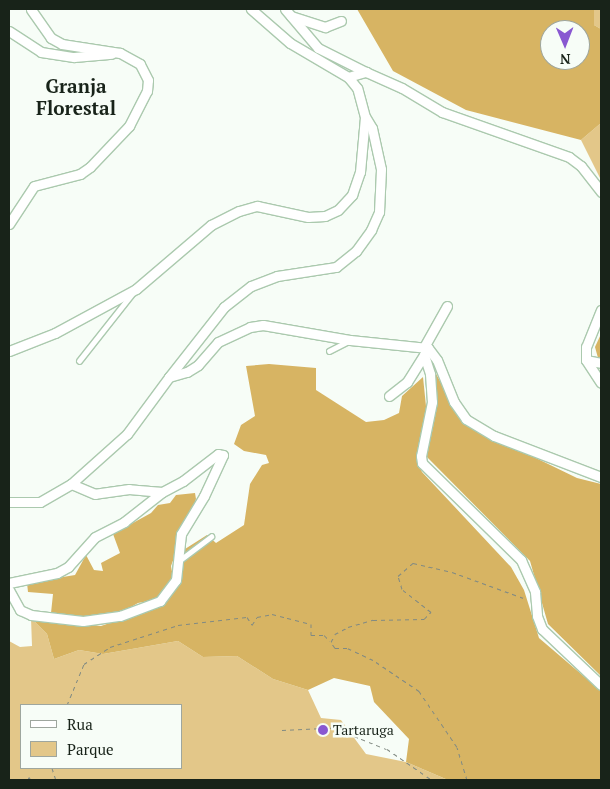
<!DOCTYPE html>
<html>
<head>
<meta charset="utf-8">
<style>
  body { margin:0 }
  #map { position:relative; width:610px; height:789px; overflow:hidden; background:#f7fdf7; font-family:"PT Serif",serif }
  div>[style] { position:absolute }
  .green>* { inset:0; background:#e3c789 }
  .forest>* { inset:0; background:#d7b463 }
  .path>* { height:1px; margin-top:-0.5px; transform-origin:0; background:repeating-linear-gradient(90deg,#818a82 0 4px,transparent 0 8px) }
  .roads { filter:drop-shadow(1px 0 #abc9ae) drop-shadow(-1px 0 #abc9ae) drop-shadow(0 1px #abc9ae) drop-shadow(0 -1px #abc9ae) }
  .lane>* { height:4.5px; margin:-2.25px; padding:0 2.25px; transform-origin:2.25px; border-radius:2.25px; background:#fff }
  .street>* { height:9px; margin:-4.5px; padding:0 4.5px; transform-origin:4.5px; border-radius:4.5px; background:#fff }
  .dots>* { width:14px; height:14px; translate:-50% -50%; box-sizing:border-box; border:2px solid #f7fdf7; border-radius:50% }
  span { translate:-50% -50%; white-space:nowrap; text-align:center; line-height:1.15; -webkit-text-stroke:5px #f7fdf7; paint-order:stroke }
  .poi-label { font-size:14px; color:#182319 }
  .left { translate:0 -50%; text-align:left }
  .district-label { font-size:19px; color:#182319; font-weight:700 }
  .frame { position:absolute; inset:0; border:10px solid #182319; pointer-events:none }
  .legend { position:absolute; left:20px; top:704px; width:162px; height:65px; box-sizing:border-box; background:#f7fdf7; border:1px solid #9ea69e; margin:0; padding:6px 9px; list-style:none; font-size:15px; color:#182319 }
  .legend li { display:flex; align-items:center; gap:10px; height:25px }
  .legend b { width:25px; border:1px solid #9ea69e }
  .north { position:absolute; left:540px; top:20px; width:50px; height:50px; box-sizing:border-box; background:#f7fdf7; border:1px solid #9ea69e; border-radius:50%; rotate:179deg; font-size:14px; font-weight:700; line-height:20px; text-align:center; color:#182319 }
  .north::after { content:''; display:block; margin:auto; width:18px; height:22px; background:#8958d1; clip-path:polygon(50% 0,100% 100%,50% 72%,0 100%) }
</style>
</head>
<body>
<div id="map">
  <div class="green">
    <div style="clip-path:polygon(594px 9px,601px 9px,601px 29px,594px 25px)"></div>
    <div style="clip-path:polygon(601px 123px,601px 180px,581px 140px)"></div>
    <div style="clip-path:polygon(evenodd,31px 618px,47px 634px,54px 659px,79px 650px,103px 654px,178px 641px,203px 657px,237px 656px,273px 679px,308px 690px,321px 718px,341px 720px,366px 754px,406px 762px,448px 780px,9px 780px,9px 641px,20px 647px,32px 646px,31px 618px,21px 705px,181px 705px,181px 768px,21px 768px,21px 705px)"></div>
  </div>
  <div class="forest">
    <div style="clip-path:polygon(evenodd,357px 9px,594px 9px,594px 25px,601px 29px,601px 123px,581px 140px,466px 110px,393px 71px,357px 9px,550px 30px,580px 30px,580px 60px,550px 60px,550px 30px)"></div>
    <div style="clip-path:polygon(601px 334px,601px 369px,595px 347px)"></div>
    <div style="clip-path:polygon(269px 364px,316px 368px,316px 390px,366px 422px,384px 420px,399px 413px,402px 396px,423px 377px,427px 416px,416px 459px,422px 472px,511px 567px,524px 590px,539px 638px,601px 691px,601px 780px,448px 780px,406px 762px,409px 739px,374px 702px,370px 686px,334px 678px,308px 690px,273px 679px,237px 656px,203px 657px,178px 641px,103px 654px,79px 650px,54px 659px,47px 634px,31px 618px,101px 626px,156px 607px,170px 597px,181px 582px,177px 568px,185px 549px,207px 535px,216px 543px,244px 525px,250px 484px,262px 465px,269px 463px,266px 455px,244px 451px,234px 444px,241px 425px,255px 416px,246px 366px)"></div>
    <div style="clip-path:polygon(434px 370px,462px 422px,577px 478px,601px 484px,601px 676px,548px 624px,530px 561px,425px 455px,437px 401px)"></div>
    <div style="clip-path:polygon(195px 493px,196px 499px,171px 566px,174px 583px,154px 600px,138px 603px,117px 615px,75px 617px,51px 613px,53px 594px,28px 592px,27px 583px,75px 575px,86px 555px,94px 570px,103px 571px,101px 563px,120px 553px,113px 534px,151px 513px,158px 505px,170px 503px,176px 495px)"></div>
  </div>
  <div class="path">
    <div style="left:67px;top:705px;width:44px;rotate:-67.5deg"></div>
    <div style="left:84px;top:664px;width:31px;rotate:-33deg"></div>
    <div style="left:110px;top:647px;width:71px;rotate:-17.9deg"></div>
    <div style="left:178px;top:625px;width:69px;rotate:-6.6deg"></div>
    <div style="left:247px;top:617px;width:9px;rotate:58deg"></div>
    <div style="left:252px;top:625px;width:9px;rotate:-58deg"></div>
    <div style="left:257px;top:617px;width:15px;rotate:-11deg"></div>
    <div style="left:272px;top:614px;width:40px;rotate:14.4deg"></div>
    <div style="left:311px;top:624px;width:11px;rotate:90deg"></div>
    <div style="left:311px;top:635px;width:13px"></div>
    <div style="left:324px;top:635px;width:8px;rotate:45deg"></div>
    <div style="left:282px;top:730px;width:64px;rotate:-2.7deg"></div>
    <div style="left:346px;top:727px;width:12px;rotate:48deg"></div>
    <div style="left:354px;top:736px;width:35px;rotate:22deg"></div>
    <div style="left:387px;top:749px;width:55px;rotate:34.6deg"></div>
    <div style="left:52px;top:768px;width:13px;rotate:72deg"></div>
    <div style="left:28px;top:780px;width:3px;rotate:-72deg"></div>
    <div style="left:29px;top:777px;width:4px;rotate:56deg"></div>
    <div style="left:467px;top:780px;width:34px;rotate:-107deg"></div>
    <div style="left:457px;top:747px;width:68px;rotate:-124.2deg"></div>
    <div style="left:419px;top:691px;width:55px;rotate:-146deg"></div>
    <div style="left:373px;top:660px;width:29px;rotate:-155deg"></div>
    <div style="left:347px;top:648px;width:12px;rotate:180deg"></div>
    <div style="left:335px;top:648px;width:7px;rotate:-124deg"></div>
    <div style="left:331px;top:642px;width:9px;rotate:-63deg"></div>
    <div style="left:335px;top:634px;width:15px;rotate:-28deg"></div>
    <div style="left:348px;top:627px;width:26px;rotate:-16deg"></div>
    <div style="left:373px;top:620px;width:51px;rotate:-1.1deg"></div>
    <div style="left:424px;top:619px;width:10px;rotate:-45deg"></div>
    <div style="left:431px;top:612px;width:37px;rotate:-142deg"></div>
    <div style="left:402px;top:589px;width:14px;rotate:-107deg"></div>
    <div style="left:398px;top:576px;width:20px;rotate:-41deg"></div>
    <div style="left:413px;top:563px;width:40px;rotate:13deg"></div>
    <div style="left:452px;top:572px;width:79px;rotate:20deg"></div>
  </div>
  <div class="roads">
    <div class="lane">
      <div style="left:329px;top:351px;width:22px;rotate:-27deg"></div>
      <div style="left:79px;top:361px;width:85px;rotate:-51.7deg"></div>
      <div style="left:180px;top:560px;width:39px;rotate:-37deg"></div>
    </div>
    <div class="street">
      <div style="left:285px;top:9px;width:51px;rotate:49.8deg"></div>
      <div style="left:318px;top:48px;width:54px;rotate:26.6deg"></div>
      <div style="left:291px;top:16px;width:36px;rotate:18deg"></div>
      <div style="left:325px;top:27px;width:17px;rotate:-21deg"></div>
      <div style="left:9px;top:31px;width:38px;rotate:33deg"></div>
      <div style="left:41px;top:52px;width:33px;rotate:9deg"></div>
      <div style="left:74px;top:57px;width:38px;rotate:-5deg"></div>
      <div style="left:348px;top:77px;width:19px;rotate:-16deg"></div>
      <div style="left:366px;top:72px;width:39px;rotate:24deg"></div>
      <div style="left:402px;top:88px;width:47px;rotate:31deg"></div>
      <div style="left:442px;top:112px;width:135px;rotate:19.5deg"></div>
      <div style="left:569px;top:157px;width:15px;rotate:37deg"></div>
      <div style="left:581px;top:166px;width:33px;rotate:52deg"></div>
      <div style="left:9px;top:224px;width:45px;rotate:-56.7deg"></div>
      <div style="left:34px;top:186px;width:48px;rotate:-14.6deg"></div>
      <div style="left:80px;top:174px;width:12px;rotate:-35deg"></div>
      <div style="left:90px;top:167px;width:57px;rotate:-46.4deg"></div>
      <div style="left:129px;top:126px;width:39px;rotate:-63deg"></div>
      <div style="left:147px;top:91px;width:11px;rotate:-85deg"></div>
      <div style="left:148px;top:80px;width:18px;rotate:-117deg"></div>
      <div style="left:140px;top:64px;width:23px;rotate:-151deg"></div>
      <div style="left:120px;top:53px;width:59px;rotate:-171.2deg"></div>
      <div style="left:62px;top:44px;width:13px;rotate:-151deg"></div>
      <div style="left:51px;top:38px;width:35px;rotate:-125deg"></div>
      <div style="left:601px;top:310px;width:40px;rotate:112deg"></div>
      <div style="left:586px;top:347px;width:13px;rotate:90deg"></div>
      <div style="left:586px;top:360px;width:27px;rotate:57deg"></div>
      <div style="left:424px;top:347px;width:47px;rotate:-60.7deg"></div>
      <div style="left:9px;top:351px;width:49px;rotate:-21.4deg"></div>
      <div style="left:55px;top:333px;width:92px;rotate:-28.5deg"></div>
      <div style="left:136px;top:289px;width:99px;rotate:-40.5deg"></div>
      <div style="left:211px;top:225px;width:31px;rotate:-27deg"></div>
      <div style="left:239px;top:211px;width:19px;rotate:-16deg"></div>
      <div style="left:257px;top:206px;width:52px;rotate:12.2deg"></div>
      <div style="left:308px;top:217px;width:17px;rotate:-3deg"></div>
      <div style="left:325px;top:216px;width:14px;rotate:-25deg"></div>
      <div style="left:338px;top:210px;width:21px;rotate:-47deg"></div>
      <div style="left:352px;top:195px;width:24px;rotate:-71deg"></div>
      <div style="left:360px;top:172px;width:55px;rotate:-84.8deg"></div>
      <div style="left:365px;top:117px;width:30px;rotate:-105deg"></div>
      <div style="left:357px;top:88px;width:14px;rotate:-129deg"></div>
      <div style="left:348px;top:77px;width:67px;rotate:-149.6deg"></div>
      <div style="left:290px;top:43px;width:52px;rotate:-138.9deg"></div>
      <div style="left:586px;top:360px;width:15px;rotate:11deg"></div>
      <div style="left:169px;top:377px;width:89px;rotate:-51.8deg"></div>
      <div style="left:224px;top:307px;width:34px;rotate:-38deg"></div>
      <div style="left:251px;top:286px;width:28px;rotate:-21deg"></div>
      <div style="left:277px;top:276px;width:60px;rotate:-8.7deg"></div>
      <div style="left:336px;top:267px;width:26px;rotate:-39deg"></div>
      <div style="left:356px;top:251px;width:26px;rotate:-54deg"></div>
      <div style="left:371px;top:230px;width:20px;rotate:-66deg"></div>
      <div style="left:379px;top:212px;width:43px;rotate:-87.3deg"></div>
      <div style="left:381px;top:169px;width:42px;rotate:-102.4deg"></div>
      <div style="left:372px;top:128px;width:12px;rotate:-121deg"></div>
      <div style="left:389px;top:396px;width:23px;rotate:-38deg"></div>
      <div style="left:407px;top:382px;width:32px;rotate:-58deg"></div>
      <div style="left:601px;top:477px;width:115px;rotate:-159deg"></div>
      <div style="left:494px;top:436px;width:33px;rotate:-149deg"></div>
      <div style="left:466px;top:419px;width:21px;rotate:-125deg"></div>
      <div style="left:454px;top:402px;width:45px;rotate:-112deg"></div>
      <div style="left:437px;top:360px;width:15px;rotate:-127deg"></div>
      <div style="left:428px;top:348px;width:8px;rotate:120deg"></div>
      <div style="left:424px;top:355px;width:20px;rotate:72deg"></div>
      <div style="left:430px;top:374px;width:28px;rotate:86deg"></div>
      <div style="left:432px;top:402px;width:55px;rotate:101.5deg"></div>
      <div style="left:421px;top:456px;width:7px;rotate:82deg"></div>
      <div style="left:422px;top:463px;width:139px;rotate:44.4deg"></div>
      <div style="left:521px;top:560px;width:35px;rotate:66deg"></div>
      <div style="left:535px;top:592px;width:24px;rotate:85deg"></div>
      <div style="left:537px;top:616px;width:14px;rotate:69deg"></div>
      <div style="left:542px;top:629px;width:81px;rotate:43.5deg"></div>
      <div style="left:9px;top:502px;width:31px"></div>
      <div style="left:40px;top:502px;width:36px;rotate:-30deg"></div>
      <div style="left:71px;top:484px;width:75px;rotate:-41.8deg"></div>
      <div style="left:127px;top:434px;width:71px;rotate:-53.6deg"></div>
      <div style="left:169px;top:377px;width:19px;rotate:-16deg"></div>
      <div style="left:187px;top:372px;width:13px;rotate:-32deg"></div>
      <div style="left:198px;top:365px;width:30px;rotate:-49deg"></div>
      <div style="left:218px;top:342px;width:35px;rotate:-25deg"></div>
      <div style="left:250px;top:327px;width:13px;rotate:-9deg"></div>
      <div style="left:263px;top:325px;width:88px;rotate:9.8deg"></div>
      <div style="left:350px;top:340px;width:78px;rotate:5.9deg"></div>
      <div style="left:9px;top:583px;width:49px;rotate:-11.8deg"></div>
      <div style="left:57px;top:573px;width:13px;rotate:-29deg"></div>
      <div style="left:68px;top:567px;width:40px;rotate:-48deg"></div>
      <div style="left:95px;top:537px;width:33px;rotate:-27deg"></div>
      <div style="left:124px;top:522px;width:47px;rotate:-38.1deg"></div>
      <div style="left:9px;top:590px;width:23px;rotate:61deg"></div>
      <div style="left:20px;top:610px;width:12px;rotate:24deg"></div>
      <div style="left:31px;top:615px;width:52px;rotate:6.6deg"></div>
      <div style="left:83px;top:621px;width:37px;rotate:-8deg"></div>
      <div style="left:120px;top:616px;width:43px;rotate:-20.6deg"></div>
      <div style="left:160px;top:601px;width:26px;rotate:-53deg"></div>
      <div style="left:176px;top:580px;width:46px;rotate:-83.8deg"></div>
      <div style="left:181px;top:534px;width:44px;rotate:-58.8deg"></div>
      <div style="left:204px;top:496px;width:45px;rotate:-65.1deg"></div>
      <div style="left:223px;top:455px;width:5px;rotate:-169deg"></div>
      <div style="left:218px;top:454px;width:44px;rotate:142.4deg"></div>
      <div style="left:183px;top:481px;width:24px;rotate:152deg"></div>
      <div style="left:162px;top:492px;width:33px;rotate:-175deg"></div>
      <div style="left:129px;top:489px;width:34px;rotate:172deg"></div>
      <div style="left:95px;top:494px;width:26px;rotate:-157deg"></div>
    </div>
  </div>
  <div class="dots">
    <div style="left:323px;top:730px;background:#8958d1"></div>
  </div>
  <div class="poi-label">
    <span class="left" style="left:333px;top:730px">Tartaruga</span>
  </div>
  <div class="district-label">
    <span style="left:76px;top:97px">Granja<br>Florestal</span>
  </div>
  <div class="frame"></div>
  <ul class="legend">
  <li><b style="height:6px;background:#fff"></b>Rua</li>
  <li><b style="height:14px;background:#e3c789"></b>Parque</li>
  </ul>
  <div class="north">N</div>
</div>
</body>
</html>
